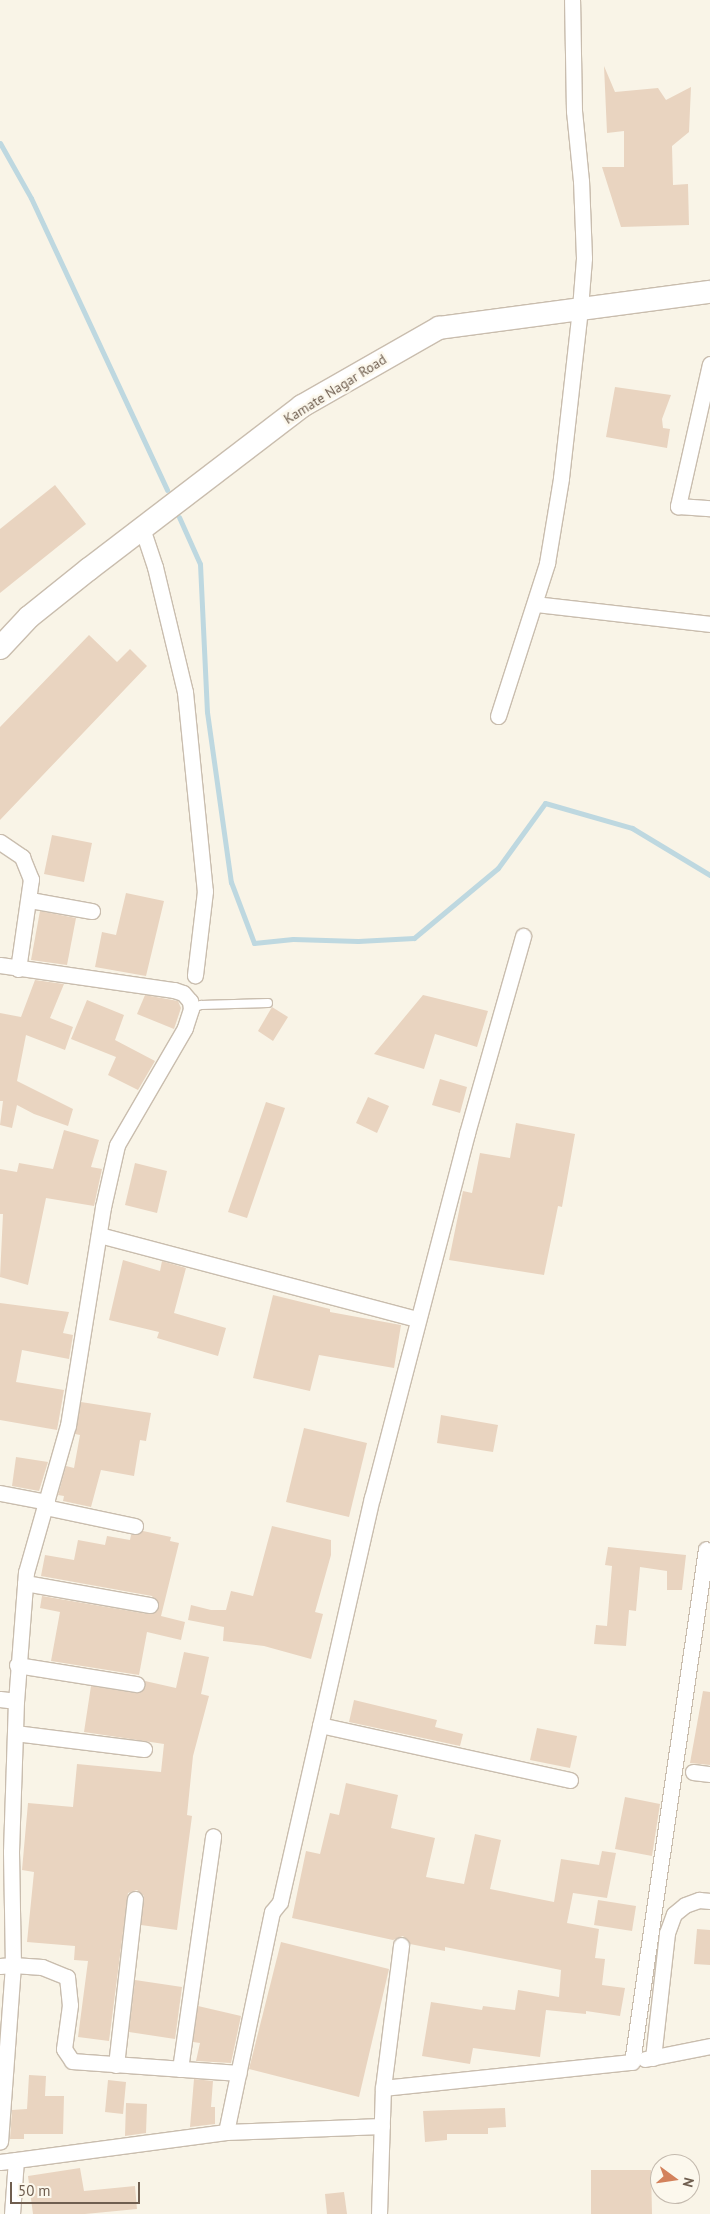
<!DOCTYPE html>
<html>
<head>
<meta charset="utf-8">
<style>
  body { margin:0 }
  #map { position:relative; width:710px; height:2214px; overflow:hidden; background:#f9f4e7; font-family:"PT Sans",sans-serif }
  div>[style] { position:absolute }
  .stream>* { height:5px; margin:-2.5px; padding:0 2.5px; transform-origin:2.5px; border-radius:2.5px; background:#bed8e0 }
  .building>* { inset:0; background:#e9d4c0 }
  .roads { filter:drop-shadow(1px 0 #c9bdae) drop-shadow(-1px 0 #c9bdae) drop-shadow(0 1px #c9bdae) drop-shadow(0 -1px #c9bdae) }
  .lane>* { height:8px; margin:-4px; padding:0 4px; transform-origin:4px; border-radius:4px; background:#fff }
  .street>* { height:15px; margin:-7.5px; padding:0 7.5px; transform-origin:7.5px; border-radius:7.5px; background:#fff }
  .secondary>* { height:22px; margin:-11px; padding:0 11px; transform-origin:11px; border-radius:11px; background:#fff }
  span { translate:-50% -50%; white-space:nowrap; text-align:center; line-height:1.15; -webkit-text-stroke:5px #fcf8ed; paint-order:stroke }
  .street-label { font-size:14px; color:#6f5e4f }
  .north { position:absolute; left:650px; top:2154px; width:50px; height:50px; box-sizing:border-box; background:#fcf8ed; border:1px solid #c4baae; border-radius:50%; rotate:104deg; font-size:14px; font-weight:700; line-height:20px; text-align:center; color:#6f5e4f }
  .north::after { content:''; display:block; margin:auto; width:18px; height:22px; background:#d3825c; clip-path:polygon(50% 0,100% 100%,50% 72%,0 100%) }
  .scale { position:absolute; left:10px; top:2182px; width:130px; height:22px; box-sizing:border-box; border:2px solid #6f5e4f; border-top:0; padding-left:6px; font-size:15px; line-height:18px; white-space:nowrap; color:#6f5e4f; -webkit-text-stroke:4px #fcf8ed; paint-order:stroke }
</style>
</head>
<body>
<div id="map">
  <div class="stream">
    <div style="left:0;top:143px;width:63px;rotate:60.6deg"></div>
    <div style="left:31px;top:198px;width:322px;rotate:65deg"></div>
    <div style="left:179px;top:517px;width:51px;rotate:65.9deg"></div>
    <div style="left:200px;top:564px;width:148px;rotate:87.3deg"></div>
    <div style="left:207px;top:712px;width:172px;rotate:82deg"></div>
    <div style="left:231px;top:882px;width:65px;rotate:69.3deg"></div>
    <div style="left:254px;top:943px;width:39px;rotate:-6deg"></div>
    <div style="left:293px;top:939px;width:65px;rotate:1.8deg"></div>
    <div style="left:358px;top:941px;width:56px;rotate:-3.1deg"></div>
    <div style="left:414px;top:938px;width:109px;rotate:-39.8deg"></div>
    <div style="left:498px;top:868px;width:80px;rotate:-54.1deg"></div>
    <div style="left:545px;top:803px;width:91px;rotate:16deg"></div>
    <div style="left:632px;top:828px;width:91px;rotate:31.1deg"></div>
  </div>
  <div class="building">
    <div style="clip-path:polygon(604px 66px,615px 92px,658px 88px,666px 100px,691px 87px,689px 132px,672px 146px,673px 185px,688px 184px,689px 225px,621px 227px,602px 167px,624px 167px,624px 131px,607px 133px)"></div>
    <div style="clip-path:polygon(615px 387px,671px 395px,662px 419px,663px 428px,670px 429px,667px 448px,606px 437px)"></div>
    <div style="clip-path:polygon(55px 485px,86px 524px,0 593px,0 529px)"></div>
    <div style="clip-path:polygon(89px 635px,117px 662px,130px 649px,147px 666px,0 820px,0 727px)"></div>
    <div style="clip-path:polygon(52px 835px,92px 843px,84px 882px,44px 874px)"></div>
    <div style="clip-path:polygon(126px 893px,164px 901px,146px 976px,95px 967px,102px 932px,116px 935px)"></div>
    <div style="clip-path:polygon(40px 911px,76px 918px,67px 965px,31px 960px)"></div>
    <div style="clip-path:polygon(35px 980px,64px 984px,50px 1018px,73px 1027px,65px 1050px,26px 1035px,17px 1081px,73px 1109px,68px 1126px,34px 1114px,17px 1105px,12px 1128px,0 1125px,3px 1101px,0 1101px,0 1013px,21px 1017px)"></div>
    <div style="clip-path:polygon(145px 995px,178px 1001px,181px 1008px,174px 1029px,137px 1014px)"></div>
    <div style="clip-path:polygon(423px 995px,488px 1011px,477px 1047px,435px 1034px,424px 1069px,374px 1054px)"></div>
    <div style="clip-path:polygon(87px 1000px,124px 1015px,115px 1040px,155px 1061px,138px 1090px,108px 1075px,116px 1057px,71px 1039px)"></div>
    <div style="clip-path:polygon(272px 1007px,288px 1017px,273px 1041px,258px 1031px)"></div>
    <div style="clip-path:polygon(440px 1079px,467px 1087px,460px 1113px,432px 1105px)"></div>
    <div style="clip-path:polygon(368px 1097px,389px 1106px,377px 1133px,356px 1123px)"></div>
    <div style="clip-path:polygon(266px 1102px,285px 1108px,247px 1218px,228px 1212px)"></div>
    <div style="clip-path:polygon(516px 1123px,575px 1134px,562px 1207px,558px 1206px,544px 1275px,449px 1260px,463px 1191px,472px 1193px,480px 1153px,510px 1158px)"></div>
    <div style="clip-path:polygon(64px 1130px,99px 1140px,91px 1167px,102px 1169px,94px 1206px,46px 1198px,28px 1285px,0 1277px,3px 1214px,0 1214px,0 1169px,17px 1172px,19px 1163px,53px 1169px)"></div>
    <div style="clip-path:polygon(135px 1163px,167px 1171px,157px 1213px,125px 1205px)"></div>
    <div style="clip-path:polygon(123px 1260px,160px 1271px,162px 1261px,186px 1268px,174px 1313px,226px 1328px,218px 1356px,157px 1338px,159px 1332px,109px 1320px)"></div>
    <div style="clip-path:polygon(273px 1295px,330px 1309px,330px 1312px,401px 1325px,394px 1368px,319px 1355px,310px 1391px,253px 1378px)"></div>
    <div style="clip-path:polygon(0 1303px,69px 1312px,63px 1333px,73px 1335px,69px 1359px,22px 1350px,17px 1377px,16px 1382px,64px 1390px,57px 1430px,0 1420px)"></div>
    <div style="clip-path:polygon(81px 1402px,151px 1413px,146px 1441px,140px 1440px,134px 1476px,101px 1470px,91px 1507px,63px 1501px,64px 1496px,58px 1495px,66px 1466px,74px 1468px,80px 1435px,75px 1434px)"></div>
    <div style="clip-path:polygon(441px 1415px,498px 1425px,493px 1452px,437px 1443px)"></div>
    <div style="clip-path:polygon(304px 1428px,367px 1443px,349px 1517px,286px 1502px)"></div>
    <div style="clip-path:polygon(16px 1457px,48px 1462px,39px 1491px,12px 1486px)"></div>
    <div style="clip-path:polygon(272px 1526px,331px 1540px,331px 1555px,315px 1612px,323px 1614px,311px 1659px,264px 1646px,223px 1641px,224px 1627px,188px 1620px,191px 1605px,211px 1610px,226px 1610px,231px 1591px,253px 1596px)"></div>
    <div style="clip-path:polygon(143px 1531px,171px 1537px,170px 1541px,179px 1543px,161px 1616px,185px 1622px,181px 1640px,147px 1632px,139px 1675px,51px 1661px,60px 1612px,40px 1608px,42px 1596px,148px 1614px,157px 1611px,159px 1606px,152px 1596px,41px 1576px,45px 1555px,74px 1560px,78px 1540px,105px 1545px,107px 1536px,130px 1540px,131px 1535px)"></div>
    <div style="clip-path:polygon(608px 1547px,686px 1555px,682px 1590px,667px 1590px,667px 1571px,640px 1567px,636px 1611px,629px 1610px,626px 1646px,594px 1644px,596px 1625px,607px 1626px,612px 1566px,605px 1565px)"></div>
    <div style="clip-path:polygon(184px 1652px,209px 1657px,201px 1694px,209px 1696px,193px 1756px,187px 1815px,192px 1816px,177px 1930px,141px 1925px,144px 1896px,137px 1890px,128px 1893px,109px 2041px,78px 2037px,88px 1961px,74px 1960px,75px 1946px,27px 1942px,34px 1872px,22px 1870px,28px 1803px,73px 1807px,77px 1764px,161px 1772px,164px 1744px,84px 1732px,91px 1686px,135px 1693px,143px 1690px,145px 1681px,176px 1688px)"></div>
    <div style="clip-path:polygon(703px 1691px,710px 1692px,710px 1765px,690px 1763px)"></div>
    <div style="clip-path:polygon(354px 1700px,437px 1720px,435px 1727px,463px 1734px,460px 1746px,349px 1722px)"></div>
    <div style="clip-path:polygon(537px 1728px,577px 1736px,570px 1768px,530px 1760px)"></div>
    <div style="clip-path:polygon(346px 1783px,398px 1795px,391px 1828px,435px 1838px,426px 1877px,464px 1884px,475px 1834px,501px 1840px,490px 1889px,554px 1902px,561px 1859px,599px 1865px,602px 1851px,616px 1853px,607px 1898px,573px 1893px,567px 1923px,599px 1929px,595px 1958px,605px 1959px,602px 1985px,625px 1988px,620px 2016px,586px 2011px,586px 2014px,546px 2010px,540px 2057px,473px 2048px,470px 2064px,422px 2056px,431px 2002px,482px 2010px,483px 2006px,515px 2010px,518px 1990px,559px 1997px,561px 1970px,445px 1947px,445px 1951px,410px 1944px,403px 1936px,393px 1940px,292px 1918px,306px 1851px,320px 1854px,330px 1813px,339px 1815px)"></div>
    <div style="clip-path:polygon(625px 1797px,660px 1804px,652px 1856px,615px 1849px)"></div>
    <div style="clip-path:polygon(598px 1900px,636px 1906px,632px 1931px,594px 1925px)"></div>
    <div style="clip-path:polygon(697px 1929px,710px 1930px,710px 1965px,694px 1964px)"></div>
    <div style="clip-path:polygon(281px 1942px,389px 1969px,359px 2097px,249px 2069px)"></div>
    <div style="clip-path:polygon(135px 1980px,182px 1987px,175px 2039px,129px 2032px)"></div>
    <div style="clip-path:polygon(198px 2006px,241px 2016px,231px 2063px,196px 2061px,200px 2043px,193px 2042px)"></div>
    <div style="clip-path:polygon(29px 2075px,46px 2076px,45px 2096px,64px 2096px,63px 2134px,24px 2134px,24px 2139px,10px 2139px,12px 2110px,27px 2109px)"></div>
    <div style="clip-path:polygon(194px 2079px,213px 2081px,211px 2107px,215px 2107px,215px 2124px,190px 2127px)"></div>
    <div style="clip-path:polygon(108px 2080px,126px 2082px,123px 2114px,105px 2112px)"></div>
    <div style="clip-path:polygon(126px 2103px,147px 2104px,146px 2133px,125px 2136px)"></div>
    <div style="clip-path:polygon(505px 2108px,506px 2127px,488px 2128px,488px 2134px,447px 2134px,447px 2140px,425px 2142px,423px 2111px)"></div>
    <div style="clip-path:polygon(80px 2168px,84px 2191px,135px 2186px,137px 2209px,85px 2214px,33px 2214px,28px 2176px)"></div>
    <div style="clip-path:polygon(591px 2170px,651px 2170px,652px 2214px,591px 2214px)"></div>
    <div style="clip-path:polygon(344px 2192px,347px 2214px,327px 2214px,325px 2194px)"></div>
  </div>
  <div class="roads">
    <div class="lane">
      <div style="left:191px;top:1009px;width:11px;rotate:-22deg"></div>
      <div style="left:201px;top:1005px;width:67px;rotate:-1.7deg"></div>
    </div>
    <div class="street">
      <div style="left:710px;top:364px;width:146px;rotate:102.7deg"></div>
      <div style="left:678px;top:506px;width:32px;rotate:4deg"></div>
      <div style="left:142px;top:528px;width:41px;rotate:71.6deg"></div>
      <div style="left:155px;top:567px;width:129px;rotate:76.5deg"></div>
      <div style="left:185px;top:692px;width:200px;rotate:84.3deg"></div>
      <div style="left:205px;top:891px;width:85px;rotate:96.8deg"></div>
      <div style="left:535px;top:604px;width:176px;rotate:6.5deg"></div>
      <div style="left:498px;top:716px;width:161px;rotate:-72.2deg"></div>
      <div style="left:547px;top:563px;width:86px;rotate:-80.6deg"></div>
      <div style="left:561px;top:478px;width:171px;rotate:-83.6deg"></div>
      <div style="left:580px;top:308px;width:50px;rotate:-85.4deg"></div>
      <div style="left:584px;top:258px;width:77px;rotate:-92.2deg"></div>
      <div style="left:581px;top:181px;width:70px;rotate:-95.7deg"></div>
      <div style="left:574px;top:111px;width:111px;rotate:-91deg"></div>
      <div style="left:0;top:842px;width:27px;rotate:34deg"></div>
      <div style="left:22px;top:857px;width:24px;rotate:68deg"></div>
      <div style="left:31px;top:879px;width:91px;rotate:98.2deg"></div>
      <div style="left:30px;top:900px;width:63px;rotate:10.1deg"></div>
      <div style="left:0;top:965px;width:176px;rotate:8.2deg"></div>
      <div style="left:174px;top:990px;width:9px;rotate:18deg"></div>
      <div style="left:183px;top:993px;width:11px;rotate:49deg"></div>
      <div style="left:190px;top:1001px;width:8px;rotate:83deg"></div>
      <div style="left:191px;top:1009px;width:20px;rotate:108deg"></div>
      <div style="left:185px;top:1028px;width:135px;rotate:120.2deg"></div>
      <div style="left:117px;top:1145px;width:64px;rotate:102.7deg"></div>
      <div style="left:103px;top:1207px;width:221px;rotate:99.1deg"></div>
      <div style="left:68px;top:1425px;width:153px;rotate:105.9deg"></div>
      <div style="left:26px;top:1572px;width:129px;rotate:94.4deg"></div>
      <div style="left:16px;top:1701px;width:151px;rotate:91.9deg"></div>
      <div style="left:11px;top:1852px;width:113px;rotate:89deg"></div>
      <div style="left:13px;top:1965px;width:29px;rotate:4deg"></div>
      <div style="left:42px;top:1967px;width:27px;rotate:22deg"></div>
      <div style="left:67px;top:1977px;width:28px;rotate:84deg"></div>
      <div style="left:70px;top:2005px;width:44px;rotate:97.8deg"></div>
      <div style="left:64px;top:2049px;width:14px;rotate:56deg"></div>
      <div style="left:72px;top:2061px;width:167px;rotate:4.1deg"></div>
      <div style="left:99px;top:1235px;width:329px;rotate:14.8deg"></div>
      <div style="left:0;top:1493px;width:48px;rotate:10.8deg"></div>
      <div style="left:45px;top:1507px;width:92px;rotate:11.9deg"></div>
      <div style="left:25px;top:1583px;width:127px;rotate:10deg"></div>
      <div style="left:17px;top:1665px;width:121px;rotate:9.1deg"></div>
      <div style="left:0;top:1699px;width:16px;rotate:7deg"></div>
      <div style="left:320px;top:1725px;width:256px;rotate:12.4deg"></div>
      <div style="left:15px;top:1733px;width:130px;rotate:7.1deg"></div>
      <div style="left:693px;top:1772px;width:17px;rotate:7deg"></div>
      <div style="left:0;top:1966px;width:13px;rotate:-4deg"></div>
      <div style="left:13px;top:1965px;width:177px;rotate:94.2deg"></div>
      <div style="left:653px;top:2058px;width:126px;rotate:-83.6deg"></div>
      <div style="left:667px;top:1933px;width:20px;rotate:-70deg"></div>
      <div style="left:674px;top:1914px;width:14px;rotate:-39deg"></div>
      <div style="left:685px;top:1905px;width:15px;rotate:-20deg"></div>
      <div style="left:699px;top:1900px;width:11px;rotate:5deg"></div>
      <div style="left:645px;top:2059px;width:66px;rotate:-11.3deg"></div>
      <div style="left:116px;top:2065px;width:167px;rotate:-83.5deg"></div>
      <div style="left:180px;top:2069px;width:235px;rotate:-81.9deg"></div>
      <div style="left:383px;top:2088px;width:144px;rotate:-82.8deg"></div>
      <div style="left:226px;top:2132px;width:225px;rotate:-78.2deg"></div>
      <div style="left:272px;top:1912px;width:13px;rotate:-51deg"></div>
      <div style="left:280px;top:1902px;width:414px;rotate:-77.2deg"></div>
      <div style="left:372px;top:1498px;width:377px;rotate:-75.4deg"></div>
      <div style="left:467px;top:1133px;width:205px;rotate:-74.1deg"></div>
      <div style="left:0;top:2162px;width:16px;rotate:-7deg"></div>
      <div style="left:12px;top:2214px;width:54px;rotate:-85.8deg"></div>
      <div style="left:16px;top:2160px;width:212px;rotate:-7.6deg"></div>
      <div style="left:226px;top:2132px;width:156px;rotate:-2.2deg"></div>
      <div style="left:379px;top:2214px;width:126px;rotate:-88.2deg"></div>
      <div style="left:383px;top:2088px;width:250px;rotate:-6deg"></div>
      <div style="left:632px;top:2062px;width:518px;rotate:-81.79deg"></div>
    </div>
    <div class="secondary">
      <div style="left:0;top:648px;width:42px;rotate:-46.9deg"></div>
      <div style="left:29px;top:617px;width:77px;rotate:-38.7deg"></div>
      <div style="left:89px;top:569px;width:268px;rotate:-37.4deg"></div>
      <div style="left:302px;top:406px;width:158px;rotate:-29.7deg"></div>
      <div style="left:439px;top:328px;width:273px;rotate:-7.6deg"></div>
    </div>
  </div>
  <div class="street-label">
    <span style="left:335px;top:389px;rotate:-32deg">Kamate Nagar Road</span>
  </div>
  <div class="north">N</div>
  <div class="scale">50 m</div>
</div>
</body>
</html>
